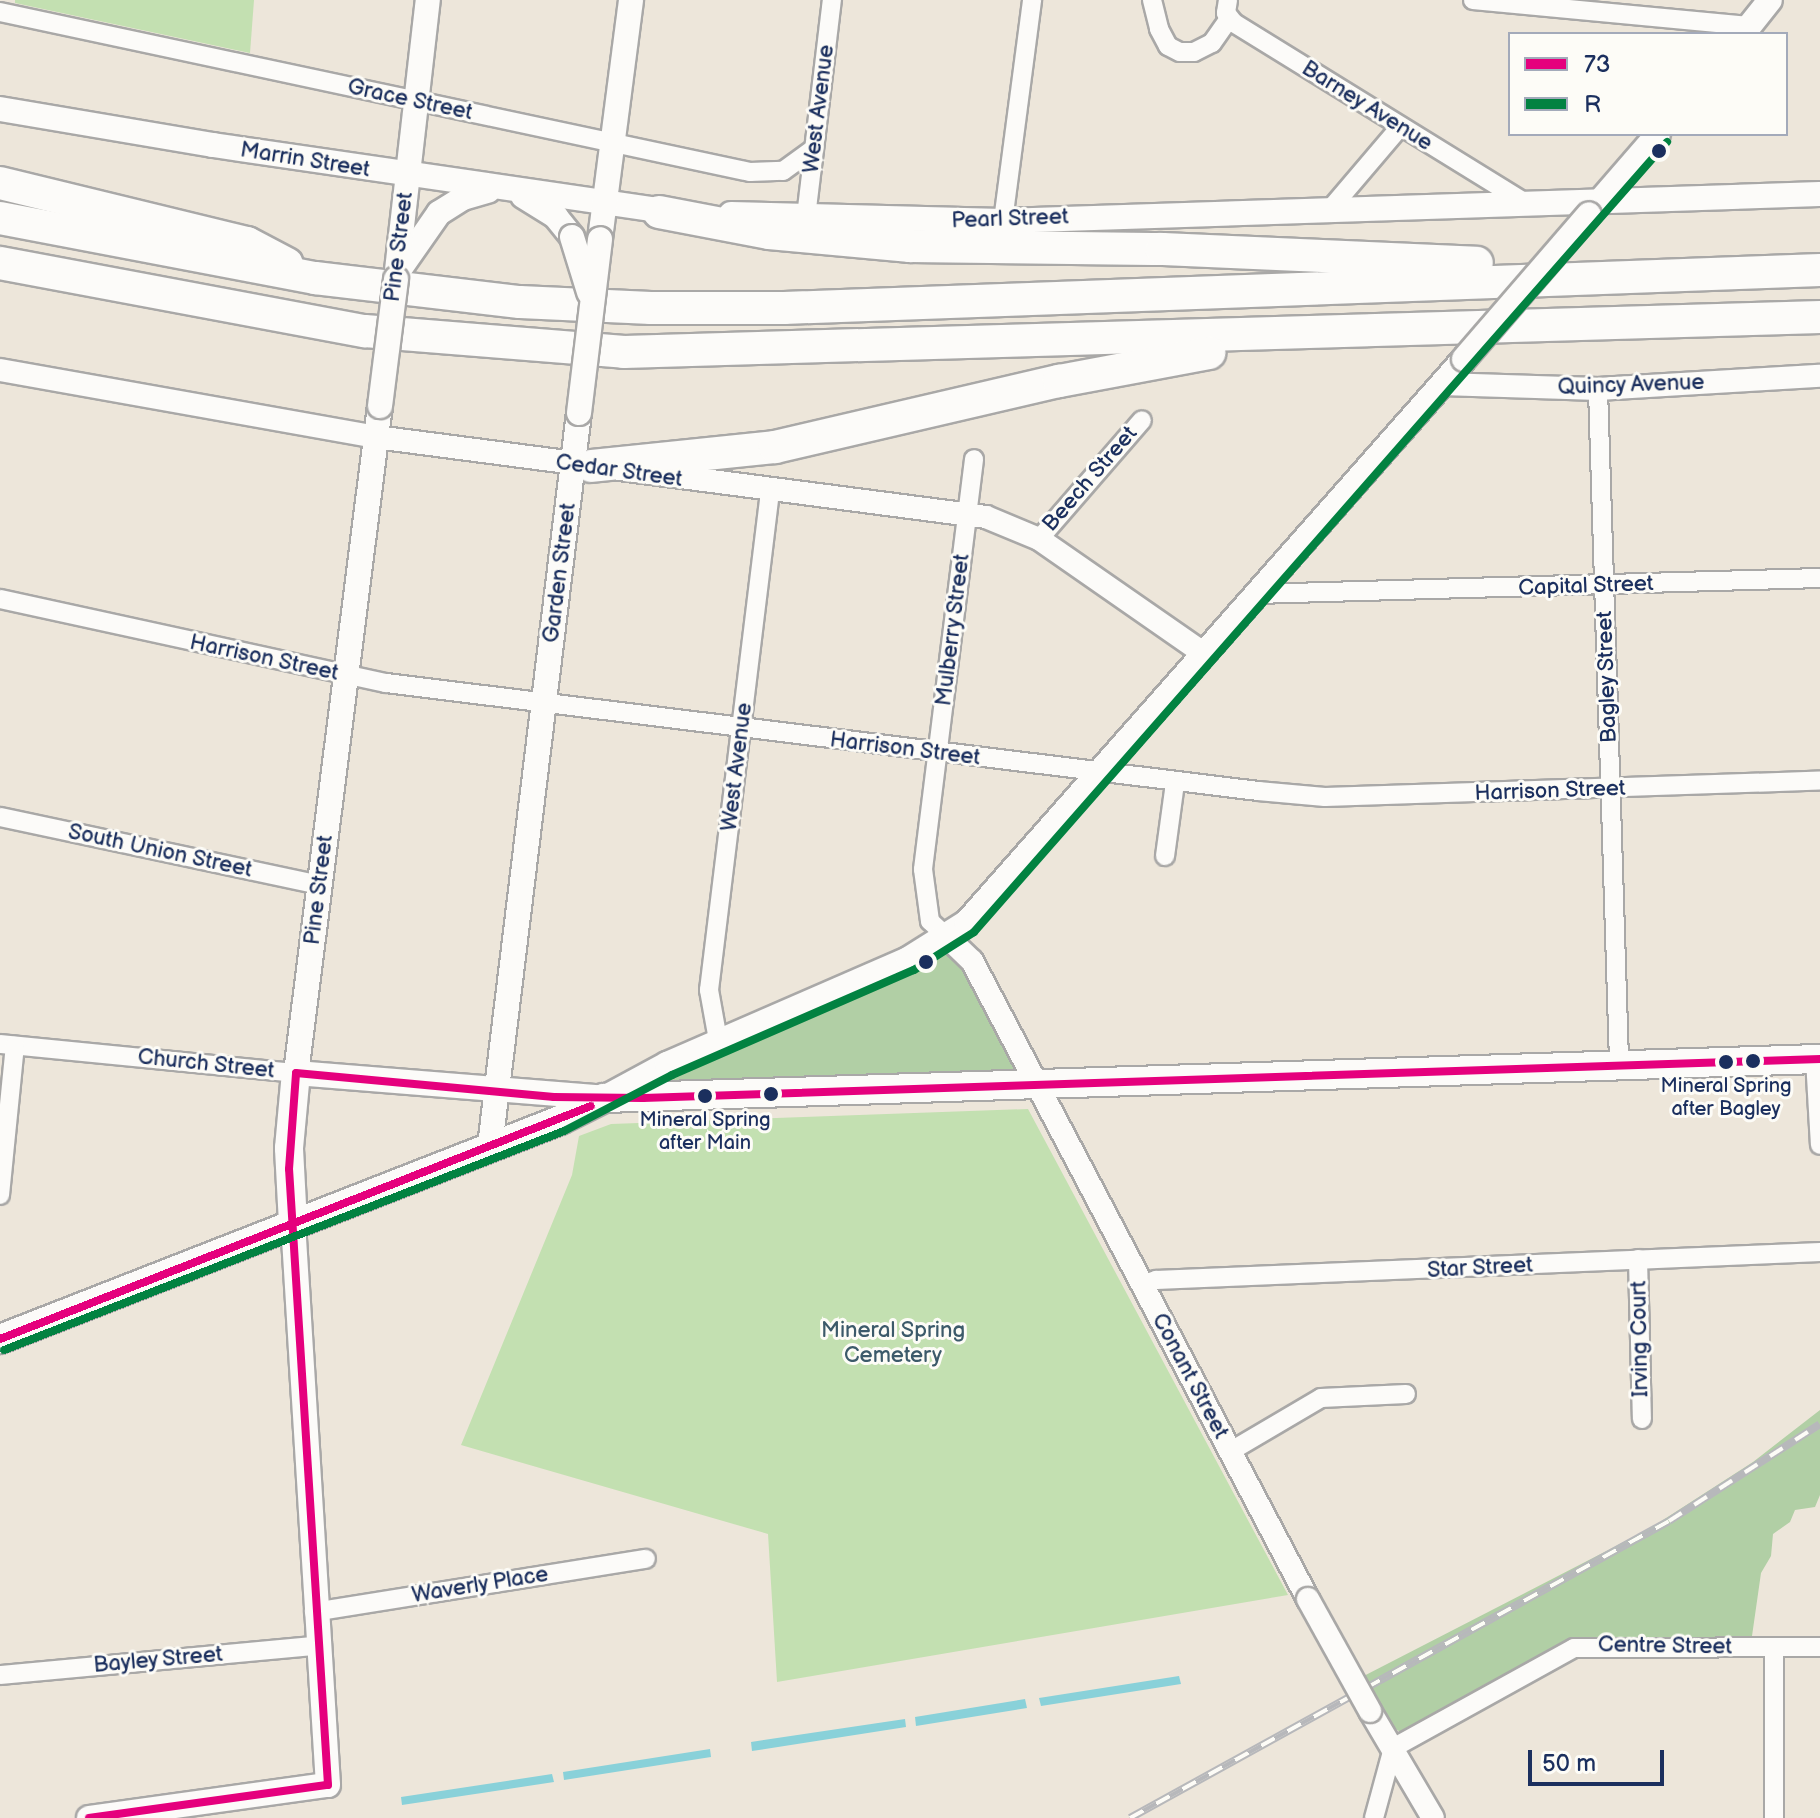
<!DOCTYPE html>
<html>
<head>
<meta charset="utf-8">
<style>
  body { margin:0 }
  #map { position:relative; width:1820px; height:1818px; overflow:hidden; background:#ede6da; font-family:"Balsamiq Sans",sans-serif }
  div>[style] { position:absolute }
  .green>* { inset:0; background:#c3e0b1 }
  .forest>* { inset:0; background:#b1cfa5 }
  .water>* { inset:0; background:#89d1d9 }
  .roads { filter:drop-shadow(2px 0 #a9a8a7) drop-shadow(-2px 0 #a9a8a7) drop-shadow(0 2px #a9a8a7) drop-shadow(0 -2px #a9a8a7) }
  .minor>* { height:18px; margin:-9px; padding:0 9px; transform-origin:9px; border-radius:9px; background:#fcfbf9 }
  .tertiary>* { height:22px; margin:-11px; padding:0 11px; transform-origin:11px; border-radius:11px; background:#fcfbf9 }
  .secondary>* { height:24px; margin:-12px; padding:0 12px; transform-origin:12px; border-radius:12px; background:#fcfbf9 }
  .primary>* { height:28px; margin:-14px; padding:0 14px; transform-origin:14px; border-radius:14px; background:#fcfbf9 }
  .motorway>* { height:32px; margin:-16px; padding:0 16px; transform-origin:16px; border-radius:16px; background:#fcfbf9 }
  .rail>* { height:8px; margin-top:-4px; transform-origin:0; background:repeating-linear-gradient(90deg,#fdfcf7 0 15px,#b7b8bb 0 30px); box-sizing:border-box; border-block:2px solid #b7b8bb }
  .bridges { filter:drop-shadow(2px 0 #a9a8a7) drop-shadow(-2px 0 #a9a8a7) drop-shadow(0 2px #a9a8a7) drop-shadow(0 -2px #a9a8a7) }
  .tertiary-bridge>* { height:22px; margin:-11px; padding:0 11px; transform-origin:11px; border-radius:11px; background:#fcfbf9 }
  .secondary-bridge>* { height:24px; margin:-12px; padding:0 12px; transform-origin:12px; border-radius:12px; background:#fcfbf9 }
  .bus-1>* { height:8px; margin:-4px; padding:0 4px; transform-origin:4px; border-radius:4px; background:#e5007d }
  .bus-2>* { height:8px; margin:-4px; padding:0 4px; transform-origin:4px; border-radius:4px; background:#028241 }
  .dots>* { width:22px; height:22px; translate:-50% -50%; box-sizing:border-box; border:4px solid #fdfcf7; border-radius:50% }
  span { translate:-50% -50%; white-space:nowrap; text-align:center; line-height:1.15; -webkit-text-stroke:6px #fdfcf7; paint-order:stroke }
  .bus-label { font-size:20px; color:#1b2f5e }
  .street-label { font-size:22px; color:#1b2f5e }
  .park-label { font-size:22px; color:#3c5a6a }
  .legend { position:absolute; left:1508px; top:32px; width:280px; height:104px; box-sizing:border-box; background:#fdfcf7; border:2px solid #a3aaba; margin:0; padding:10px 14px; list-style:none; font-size:24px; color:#1b2f5e }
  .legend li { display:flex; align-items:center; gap:16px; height:40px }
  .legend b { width:40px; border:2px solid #a3aaba }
  .scale { position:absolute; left:1528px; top:1750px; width:136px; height:36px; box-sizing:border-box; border:4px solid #1b2f5e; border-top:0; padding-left:10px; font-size:24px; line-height:28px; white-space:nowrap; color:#1b2f5e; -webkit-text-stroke:6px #fdfcf7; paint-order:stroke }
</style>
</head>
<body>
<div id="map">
  <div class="green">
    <div style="clip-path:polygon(15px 0,254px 0,250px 53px,15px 3px)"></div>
    <div style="clip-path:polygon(1028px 1109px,1288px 1595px,777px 1682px,768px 1534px,461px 1445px,572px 1175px,579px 1136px,611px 1124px)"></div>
  </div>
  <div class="forest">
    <div style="clip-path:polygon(944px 928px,1033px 1076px,613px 1094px)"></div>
    <div style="clip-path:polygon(1820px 1410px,1820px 1495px,1815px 1507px,1795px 1510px,1790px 1522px,1773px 1534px,1771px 1556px,1761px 1573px,1751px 1643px,1599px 1644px,1407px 1736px,1376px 1717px,1354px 1681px,1649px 1529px,1753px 1462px)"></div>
  </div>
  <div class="water">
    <div style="clip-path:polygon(1179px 1676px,1181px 1684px,1041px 1706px,1039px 1698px)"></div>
    <div style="clip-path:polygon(1025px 1699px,1027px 1708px,916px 1726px,915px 1717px)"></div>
    <div style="clip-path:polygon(905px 1719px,906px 1727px,752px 1751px,751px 1742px)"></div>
    <div style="clip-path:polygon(710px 1749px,711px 1757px,564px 1780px,563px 1772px)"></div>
    <div style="clip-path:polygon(552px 1774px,554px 1782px,402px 1805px,401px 1797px)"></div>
  </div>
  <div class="roads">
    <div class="minor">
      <div style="left:1152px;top:0;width:30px;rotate:76deg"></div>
      <div style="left:1159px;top:29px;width:19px;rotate:62deg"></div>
      <div style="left:1168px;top:46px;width:13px;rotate:27deg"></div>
      <div style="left:1180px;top:52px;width:14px"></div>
      <div style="left:1194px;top:52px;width:20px;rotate:-27deg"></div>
      <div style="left:1212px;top:43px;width:29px;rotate:-55deg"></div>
      <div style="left:1228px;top:0;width:13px;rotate:99deg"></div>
      <div style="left:1226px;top:13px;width:13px;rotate:51deg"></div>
      <div style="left:1234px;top:23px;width:341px;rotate:31.7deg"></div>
      <div style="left:1473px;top:0;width:277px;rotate:5.4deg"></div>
      <div style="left:0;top:12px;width:767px;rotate:12.04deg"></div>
      <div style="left:750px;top:172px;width:33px;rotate:-2deg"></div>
      <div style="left:783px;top:171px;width:37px;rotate:-36deg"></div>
      <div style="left:1332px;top:207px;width:105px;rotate:-49.6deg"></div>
      <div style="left:806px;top:217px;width:219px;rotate:-83.2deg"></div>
      <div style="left:1003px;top:221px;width:223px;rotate:-82.5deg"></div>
      <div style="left:1598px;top:389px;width:673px;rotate:88.21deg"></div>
      <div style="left:1039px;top:539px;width:157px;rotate:-49.1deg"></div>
      <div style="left:1255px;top:594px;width:565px;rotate:-1.62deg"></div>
      <div style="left:0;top:599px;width:395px;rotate:12.3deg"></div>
      <div style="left:386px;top:683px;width:879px;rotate:7.06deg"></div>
      <div style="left:1258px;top:791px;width:67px;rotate:5.1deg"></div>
      <div style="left:1325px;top:797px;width:495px;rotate:-1.9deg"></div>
      <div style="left:0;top:817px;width:327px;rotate:12deg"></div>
      <div style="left:1165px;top:856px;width:74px;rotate:-82.2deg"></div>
      <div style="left:946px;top:936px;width:22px;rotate:-137deg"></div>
      <div style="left:930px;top:921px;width:52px;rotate:-97.7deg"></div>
      <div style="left:923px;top:869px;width:413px;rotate:-82.9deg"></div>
      <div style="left:718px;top:1040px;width:51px;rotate:-100.2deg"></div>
      <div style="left:709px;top:990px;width:502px;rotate:-83.02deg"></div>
      <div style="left:0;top:1044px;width:297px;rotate:5.6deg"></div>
      <div style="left:1815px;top:1059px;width:86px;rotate:86.7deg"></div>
      <div style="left:0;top:1195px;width:150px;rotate:-84.3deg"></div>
      <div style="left:1638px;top:1259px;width:160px;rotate:88.6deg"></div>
      <div style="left:1142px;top:1285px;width:15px;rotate:-20deg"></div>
      <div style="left:1156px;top:1280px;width:665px;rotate:-2.41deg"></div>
      <div style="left:1231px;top:1451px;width:104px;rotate:-30.5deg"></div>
      <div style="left:1321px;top:1398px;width:85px;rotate:-2.7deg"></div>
      <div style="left:314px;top:1612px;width:336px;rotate:-9.1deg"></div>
      <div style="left:1774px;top:1648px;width:170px;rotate:90deg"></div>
      <div style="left:0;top:1675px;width:316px;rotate:-5.3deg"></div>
      <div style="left:1374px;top:1818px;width:73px;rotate:-74.8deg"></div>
      <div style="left:1393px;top:1748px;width:207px;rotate:-28.9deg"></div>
      <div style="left:1574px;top:1648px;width:246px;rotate:-0.2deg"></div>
    </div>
    <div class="tertiary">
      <div style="left:0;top:370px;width:382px;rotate:10.1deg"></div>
      <div style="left:376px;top:437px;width:615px;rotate:7.47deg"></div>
      <div style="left:986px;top:517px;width:57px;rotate:22.5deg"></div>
      <div style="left:1039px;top:539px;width:200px;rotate:34.8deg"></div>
      <div style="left:1442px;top:384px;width:156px;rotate:1.8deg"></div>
      <div style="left:1598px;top:389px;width:222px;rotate:-3.4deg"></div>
      <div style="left:946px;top:936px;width:36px;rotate:44deg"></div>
      <div style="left:972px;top:961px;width:721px;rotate:62.23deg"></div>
      <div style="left:1370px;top:1711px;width:124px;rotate:59.5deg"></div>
    </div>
    <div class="secondary">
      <div style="left:1743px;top:34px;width:43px;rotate:-51.5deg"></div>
      <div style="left:0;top:109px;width:216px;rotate:9.6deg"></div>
      <div style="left:213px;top:145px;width:466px;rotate:8.3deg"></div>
      <div style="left:523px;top:196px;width:39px;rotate:32deg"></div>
      <div style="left:556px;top:217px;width:26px;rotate:51deg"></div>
      <div style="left:1593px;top:209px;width:99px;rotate:-49.1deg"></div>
      <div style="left:731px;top:214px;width:272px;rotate:1.5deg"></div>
      <div style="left:1003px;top:221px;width:817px;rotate:-1.89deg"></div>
      <div style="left:600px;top:239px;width:241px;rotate:-82.6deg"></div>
      <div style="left:402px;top:266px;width:65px;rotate:-55.1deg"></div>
      <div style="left:439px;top:213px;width:28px;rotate:-32deg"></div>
      <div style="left:463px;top:198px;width:26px;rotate:-16deg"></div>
      <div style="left:396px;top:279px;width:281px;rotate:-83.5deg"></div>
      <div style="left:380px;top:406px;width:672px;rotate:97.18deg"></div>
      <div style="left:296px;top:1073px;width:309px;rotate:4.6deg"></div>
      <div style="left:604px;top:1098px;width:72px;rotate:-28.4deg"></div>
      <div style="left:667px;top:1064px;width:263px;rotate:-23.5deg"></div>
      <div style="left:908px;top:959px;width:70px;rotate:-32.1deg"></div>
      <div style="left:967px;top:922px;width:751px;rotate:-48.56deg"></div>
      <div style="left:490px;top:1146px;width:738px;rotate:-83.08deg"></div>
      <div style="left:89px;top:1818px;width:241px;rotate:-7.9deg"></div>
      <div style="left:328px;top:1785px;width:563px;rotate:-93.56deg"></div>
    </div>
    <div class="primary">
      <div style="left:293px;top:1223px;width:75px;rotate:-93.1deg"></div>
      <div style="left:289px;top:1148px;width:75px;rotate:-84.7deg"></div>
      <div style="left:0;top:1339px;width:601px;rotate:-21.36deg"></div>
      <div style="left:560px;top:1120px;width:49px;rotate:-26.6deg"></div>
      <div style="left:604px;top:1098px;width:1217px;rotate:-1.84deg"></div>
    </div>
    <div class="motorway">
      <div style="left:0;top:183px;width:254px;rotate:13.7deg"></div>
      <div style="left:247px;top:243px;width:45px;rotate:27.7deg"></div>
      <div style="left:659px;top:212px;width:112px;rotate:10.8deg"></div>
      <div style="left:769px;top:233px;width:142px;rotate:5.3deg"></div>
      <div style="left:910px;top:246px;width:252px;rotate:0.7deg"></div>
      <div style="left:1162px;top:249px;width:315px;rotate:2.5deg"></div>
      <div style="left:0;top:218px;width:321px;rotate:10.8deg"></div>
      <div style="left:315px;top:278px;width:206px;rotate:6.7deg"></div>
      <div style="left:520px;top:302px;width:131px;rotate:2.6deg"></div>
      <div style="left:651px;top:308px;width:133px"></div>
      <div style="left:784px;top:308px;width:1037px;rotate:-2.1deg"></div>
      <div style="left:0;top:263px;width:371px;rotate:10.6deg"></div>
      <div style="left:365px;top:331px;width:260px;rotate:4.6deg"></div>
      <div style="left:624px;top:352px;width:1197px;rotate:-1.68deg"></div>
      <div style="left:591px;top:466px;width:185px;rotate:-5.9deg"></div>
      <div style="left:775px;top:447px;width:292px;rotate:-13.1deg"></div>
      <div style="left:1059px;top:381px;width:153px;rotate:-10.6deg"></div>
    </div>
  </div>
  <div class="rail">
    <div style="left:1130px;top:1818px;width:615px;rotate:-28.86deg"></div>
    <div style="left:1669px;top:1521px;width:179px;rotate:-32.7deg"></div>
  </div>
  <div class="bridges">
    <div class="tertiary-bridge">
      <div style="left:1308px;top:1599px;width:128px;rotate:61deg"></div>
    </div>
    <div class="secondary-bridge">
      <div style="left:572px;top:237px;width:58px;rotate:72.8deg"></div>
      <div style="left:1464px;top:359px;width:191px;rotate:-49.2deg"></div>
      <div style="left:380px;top:406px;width:128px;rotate:-82.8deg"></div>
      <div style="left:579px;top:413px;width:175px;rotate:-83.1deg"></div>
    </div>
  </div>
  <div class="bus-1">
    <div style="left:0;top:1339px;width:635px;rotate:-21.52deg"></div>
    <div style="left:89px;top:1818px;width:241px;rotate:-7.9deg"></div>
    <div style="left:328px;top:1785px;width:617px;rotate:-93.62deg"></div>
    <div style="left:289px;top:1169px;width:96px;rotate:-85.8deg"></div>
    <div style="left:296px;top:1073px;width:259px;rotate:5.3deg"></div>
    <div style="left:554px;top:1097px;width:89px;rotate:0.6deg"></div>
    <div style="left:643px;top:1098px;width:1178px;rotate:-1.9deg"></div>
  </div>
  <div class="bus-2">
    <div style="left:4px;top:1350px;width:601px;rotate:-21.36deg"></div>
    <div style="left:564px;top:1131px;width:122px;rotate:-27.4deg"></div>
    <div style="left:672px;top:1075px;width:264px;rotate:-23.5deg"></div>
    <div style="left:914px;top:970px;width:71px;rotate:-32.3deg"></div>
    <div style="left:974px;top:932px;width:1051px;rotate:-48.74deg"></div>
  </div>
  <div class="dots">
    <div style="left:1659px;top:151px;background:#1b2f5e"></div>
    <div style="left:926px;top:962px;background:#1b2f5e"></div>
    <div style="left:1753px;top:1061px;background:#1b2f5e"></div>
    <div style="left:1726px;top:1062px;background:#1b2f5e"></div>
    <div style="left:771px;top:1094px;background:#1b2f5e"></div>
    <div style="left:705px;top:1096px;background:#1b2f5e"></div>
  </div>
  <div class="bus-label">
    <span style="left:1726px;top:1098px">Mineral Spring<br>after Bagley</span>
    <span style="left:705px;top:1132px">Mineral Spring<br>after Main</span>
  </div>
  <div class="street-label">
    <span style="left:410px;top:100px;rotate:12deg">Grace Street</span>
    <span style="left:1367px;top:106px;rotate:32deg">Barney Avenue</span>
    <span style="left:819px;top:109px;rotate:-83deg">West Avenue</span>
    <span style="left:305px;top:160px;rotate:9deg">Marrin Street</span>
    <span style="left:1010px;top:219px;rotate:-2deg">Pearl Street</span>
    <span style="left:399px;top:247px;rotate:-83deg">Pine Street</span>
    <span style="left:1631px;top:385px;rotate:-2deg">Quincy Avenue</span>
    <span style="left:619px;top:471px;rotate:8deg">Cedar Street</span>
    <span style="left:1090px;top:479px;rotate:-49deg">Beech Street</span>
    <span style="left:560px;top:573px;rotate:-83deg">Garden Street</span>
    <span style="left:1586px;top:586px;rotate:-2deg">Capital Street</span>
    <span style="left:953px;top:630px;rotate:-83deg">Mulberry Street</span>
    <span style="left:264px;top:658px;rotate:12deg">Harrison Street</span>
    <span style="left:1607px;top:677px;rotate:-92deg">Bagley Street</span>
    <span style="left:905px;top:749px;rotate:7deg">Harrison Street</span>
    <span style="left:737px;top:767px;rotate:-83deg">West Avenue</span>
    <span style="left:1550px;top:791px;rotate:-2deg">Harrison Street</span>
    <span style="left:160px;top:851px;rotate:12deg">South Union Street</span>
    <span style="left:319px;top:890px;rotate:-83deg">Pine Street</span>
    <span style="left:206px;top:1064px;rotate:6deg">Church Street</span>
    <span style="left:1480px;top:1268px;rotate:-3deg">Star Street</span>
    <span style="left:1640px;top:1339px;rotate:-91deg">Irving Court</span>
    <span style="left:1190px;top:1376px;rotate:62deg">Conant Street</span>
    <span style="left:480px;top:1585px;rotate:-9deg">Waverly Place</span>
    <span style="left:1665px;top:1646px;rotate:1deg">Centre Street</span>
    <span style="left:158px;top:1660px;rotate:-5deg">Bayley Street</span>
  </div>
  <div class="park-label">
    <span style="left:893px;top:1343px">Mineral Spring<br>Cemetery</span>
  </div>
  <ul class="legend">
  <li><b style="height:10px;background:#e5007d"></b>73</li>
  <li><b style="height:10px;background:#028241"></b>R</li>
  </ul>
  <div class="scale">50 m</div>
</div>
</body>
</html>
